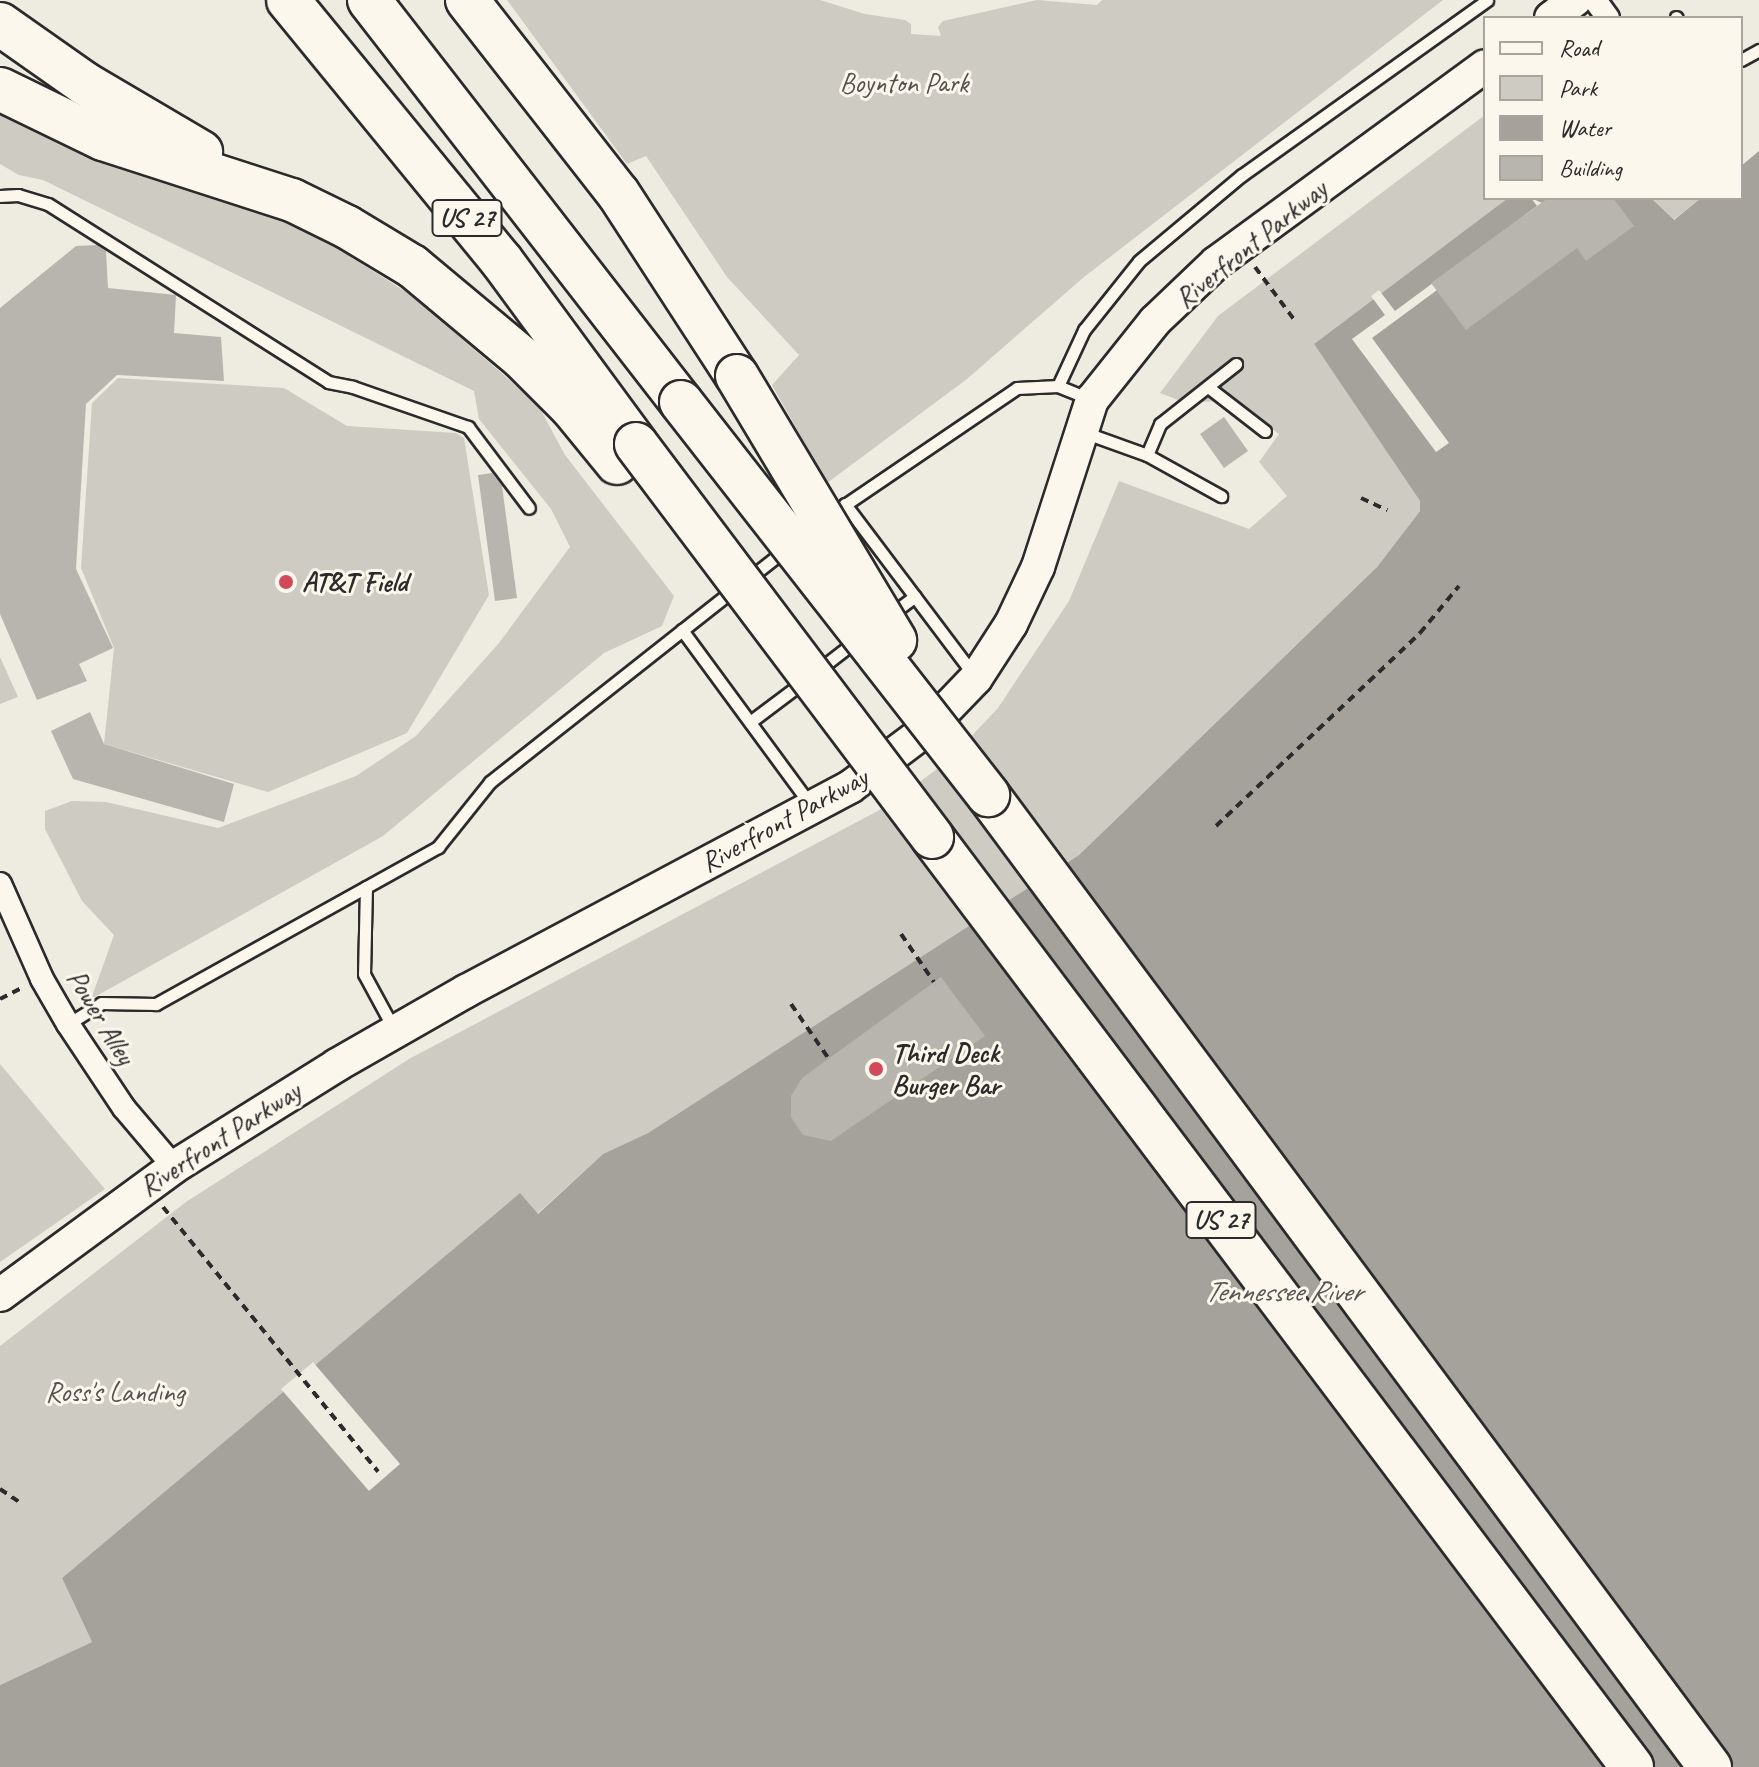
<!DOCTYPE html>
<html>
<head>
<meta charset="utf-8">
<style>
  body { margin:0 }
  #map { position:relative; width:1759px; height:1767px; overflow:hidden; background:#eeebe0; font-family:Caveat,sans-serif }
  div>[style] { position:absolute }
  .green>* { inset:0; background:#cecbc2 }
  .water>* { inset:0; background:#a4a29a }
  .pier>* { inset:0; background:#eeebe0 }
  .building>* { inset:0; background:#b8b5ae }
  .path>* { height:4px; margin-top:-2px; transform-origin:0; background:repeating-linear-gradient(90deg,#2b2b2b 0 8px,transparent 0 14px) }
  .roads { filter:drop-shadow(2px 0 #2b2b2b) drop-shadow(-2px 0 #2b2b2b) drop-shadow(0 2px #2b2b2b) drop-shadow(0 -2px #2b2b2b) }
  .service>* { height:11px; margin:-5.5px; padding:0 5.5px; transform-origin:5.5px; border-radius:5.5px; background:#fbf7ec }
  .minor>* { height:22px; margin:-11px; padding:0 11px; transform-origin:11px; border-radius:11px; background:#fbf7ec }
  .secondary>* { height:32px; margin:-16px; padding:0 16px; transform-origin:16px; border-radius:16px; background:#fbf7ec }
  .motorway>* { height:42px; margin:-21px; padding:0 21px; transform-origin:21px; border-radius:21px; background:#fbf7ec }
  .bridges { filter:drop-shadow(2px 0 #2b2b2b) drop-shadow(-2px 0 #2b2b2b) drop-shadow(0 2px #2b2b2b) drop-shadow(0 -2px #2b2b2b) }
  .motorway-bridge>* { height:42px; margin:-21px; padding:0 21px; transform-origin:21px; border-radius:21px; background:#fbf7ec }
  .dots>* { width:22px; height:22px; translate:-50% -50%; box-sizing:border-box; border:4px solid #fbf7ec; border-radius:50% }
  span { translate:-50% -50%; white-space:nowrap; text-align:center; line-height:1.15; -webkit-text-stroke:6px #fbf7ec; paint-order:stroke }
  .shield-label span { padding:2px 6px; background:#fbf7ec; border:2px solid; border-radius:6px; -webkit-text-stroke-width:0 }
  .shield-label { font-size:26px; color:#2b2b2b; font-weight:700 }
  .park-label { font-size:28px; color:#545351 }
  .street-label { font-size:28px; color:#2b2b2b }
  .poi-label { font-size:28px; color:#2b2b2b; font-weight:700 }
  .left { translate:0 -50%; text-align:left }
  .water-label { font-size:30px; color:#555552; font-style:italic }
  .legend { position:absolute; left:1483px; top:16px; width:260px; height:184px; box-sizing:border-box; background:#fbf7ec; border:2px solid #a8a59f; margin:0; padding:10px 14px; list-style:none; font-size:24px; color:#2b2b2b }
  .legend li { display:flex; align-items:center; gap:16px; height:40px }
  .legend b { width:40px; border:2px solid #a8a59f }
</style>
</head>
<body>
<div id="map">
  <div class="green">
    <div style="clip-path:polygon(507px 0,820px 0,865px 14px,905px 20px,911px 24px,911px 34px,941px 36px,938px 27px,943px 21px,1037px 0,1097px 5px,1102px 0,1443px 0,1084px 277px,967px 379px,827px 483px,772px 385px,799px 355px,727px 277px,646px 156px,627px 164px)"></div>
    <div style="clip-path:polygon(0 111px,302px 226px,414px 297px,538px 405px,565px 455px,674px 596px,662px 626px,604px 653px,383px 836px,91px 999px,114px 935px,82px 901px,45px 829px,45px 811px,72px 801px,106px 802px,218px 828px,356px 776px,416px 736px,499px 643px,570px 547px,551px 509px,479px 419px,474px 391px,43px 180px,19px 175px,0 164px)"></div>
    <div style="clip-path:polygon(1485px 115px,1485px 198px,1508px 198px,1314px 344px,1420px 501px,1420px 511px,1377px 567px,1079px 855px,648px 1133px,603px 1154px,537px 1214px,519px 1194px,62px 1578px,92px 1642px,0 1685px,0 1346px,186px 1202px,409px 1059px,889px 805px,949px 760px,998px 708px,1069px 601px,1119px 481px,1249px 529px,1287px 496px,1259px 462px,1279px 434px,1232px 400px,1186px 403px,1160px 393px,1218px 316px)"></div>
    <div style="clip-path:polygon(1651px 198px,1701px 198px,1673px 220px)"></div>
    <div style="clip-path:polygon(118px 378px,284px 388px,347px 426px,456px 433px,464px 438px,489px 595px,407px 733px,268px 792px,104px 744px,114px 648px,81px 568px,92px 403px)"></div>
    <div style="clip-path:polygon(0 657px,18px 697px,0 704px)"></div>
    <div style="clip-path:polygon(0 1064px,105px 1189px,0 1262px)"></div>
  </div>
  <div class="water">
    <div style="clip-path:polygon(1759px 151px,1759px 1767px,0 1767px,0 1685px,92px 1642px,62px 1578px,520px 1193px,538px 1214px,603px 1154px,648px 1133px,1079px 855px,1377px 567px,1420px 511px,1420px 501px,1314px 344px,1508px 198px,1651px 198px,1674px 220px,1701px 198px,1741px 198px,1741px 166px)"></div>
  </div>
  <div class="pier">
    <div style="clip-path:polygon(1531px 198px,1542px 203px,1562px 198px,1372px 338px,1449px 443px,1436px 452px,1352px 339px,1385px 315px,1371px 296px,1379px 290px,1395px 311px,1537px 206px)"></div>
    <div style="clip-path:polygon(313px 1362px,400px 1464px,369px 1491px,281px 1389px)"></div>
  </div>
  <div class="building">
    <div style="clip-path:polygon(1548px 198px,1613px 198px,1634px 226px,1586px 261px,1577px 248px,1466px 330px,1431px 283px)"></div>
    <div style="clip-path:polygon(97px 245px,106px 251px,108px 288px,176px 295px,174px 333px,221px 337px,224px 381px,117px 375px,86px 404px,76px 569px,113px 648px,79px 664px,87px 681px,37px 700px,0 614px,0 308px,76px 246px)"></div>
    <div style="clip-path:polygon(1224px 417px,1248px 451px,1224px 468px,1200px 434px)"></div>
    <div style="clip-path:polygon(492px 473px,502px 486px,517px 598px,495px 601px,478px 475px)"></div>
    <div style="clip-path:polygon(90px 712px,104px 744px,234px 784px,224px 822px,73px 779px,51px 731px)"></div>
    <div style="clip-path:polygon(941px 977px,985px 1036px,831px 1141px,803px 1135px,791px 1117px,791px 1096px,802px 1078px)"></div>
  </div>
  <div class="path">
    <div style="left:1255px;top:267px;width:69px;rotate:53.3deg"></div>
    <div style="left:1361px;top:498px;width:29px;rotate:25deg"></div>
    <div style="left:1216px;top:826px;width:281px;rotate:-43.4deg"></div>
    <div style="left:1420px;top:633px;width:61px;rotate:-50.3deg"></div>
    <div style="left:901px;top:934px;width:58px;rotate:55.5deg"></div>
    <div style="left:0;top:999px;width:25px;rotate:-27deg"></div>
    <div style="left:791px;top:1004px;width:67px;rotate:55.4deg"></div>
    <div style="left:163px;top:1207px;width:341px;rotate:50.9deg"></div>
    <div style="left:0;top:1489px;width:23px;rotate:34deg"></div>
  </div>
  <div class="roads">
    <div class="service">
      <div style="left:1676px;top:17px;width:1px;rotate:45deg"></div>
      <div style="left:1741px;top:60px;width:21px;rotate:-29deg"></div>
      <div style="left:0;top:196px;width:18px;rotate:-3deg"></div>
      <div style="left:18px;top:195px;width:31px;rotate:17deg"></div>
      <div style="left:48px;top:204px;width:332px;rotate:32.4deg"></div>
      <div style="left:328px;top:382px;width:25px;rotate:11deg"></div>
      <div style="left:353px;top:387px;width:122px;rotate:19.2deg"></div>
      <div style="left:468px;top:427px;width:101px;rotate:53deg"></div>
      <div style="left:1208px;top:387px;width:72px;rotate:37.7deg"></div>
      <div style="left:1090px;top:399px;width:35px;rotate:-158deg"></div>
      <div style="left:1058px;top:386px;width:62px;rotate:-65.1deg"></div>
      <div style="left:1084px;top:330px;width:88px;rotate:-51.4deg"></div>
      <div style="left:1139px;top:261px;width:134px;rotate:-39.9deg"></div>
      <div style="left:1242px;top:175px;width:301px;rotate:-35.5deg"></div>
      <div style="left:1086px;top:433px;width:65px;rotate:19.8deg"></div>
      <div style="left:1147px;top:455px;width:85px;rotate:29deg"></div>
      <div style="left:1147px;top:455px;width:34px;rotate:-67deg"></div>
      <div style="left:1160px;top:424px;width:97px;rotate:-38.3deg"></div>
      <div style="left:845px;top:504px;width:213px;rotate:53deg"></div>
      <div style="left:830px;top:515px;width:226px;rotate:-34.2deg"></div>
      <div style="left:1017px;top:388px;width:41px;rotate:-2.8deg"></div>
      <div style="left:748px;top:579px;width:47px;rotate:-38.1deg"></div>
      <div style="left:890px;top:615px;width:31px;rotate:-37deg"></div>
      <div style="left:682px;top:630px;width:216px;rotate:53.7deg"></div>
      <div style="left:817px;top:671px;width:51px;rotate:-37.8deg"></div>
      <div style="left:750px;top:722px;width:66px;rotate:-37deg"></div>
      <div style="left:366px;top:887px;width:87px;rotate:91.3deg"></div>
      <div style="left:364px;top:974px;width:65px;rotate:61.5deg"></div>
      <div style="left:68px;top:1024px;width:39px;rotate:-32deg"></div>
      <div style="left:101px;top:1003px;width:55px;rotate:1deg"></div>
      <div style="left:156px;top:1004px;width:323px;rotate:-29.1deg"></div>
      <div style="left:438px;top:847px;width:83px;rotate:-51.3deg"></div>
      <div style="left:490px;top:782px;width:311px;rotate:-38.3deg"></div>
    </div>
    <div class="minor">
      <div style="left:1595px;top:0;width:22px;rotate:54deg"></div>
      <div style="left:0;top:884px;width:104px;rotate:66.1deg"></div>
      <div style="left:42px;top:979px;width:52px;rotate:60deg"></div>
      <div style="left:68px;top:1024px;width:101px;rotate:56.3deg"></div>
      <div style="left:124px;top:1108px;width:77px;rotate:49.7deg"></div>
    </div>
    <div class="secondary">
      <div style="left:1551px;top:18px;width:30px;rotate:-37deg"></div>
      <div style="left:0;top:1295px;width:216px;rotate:-36.3deg"></div>
      <div style="left:174px;top:1167px;width:192px;rotate:-32deg"></div>
      <div style="left:337px;top:1065px;width:149px;rotate:-29.8deg"></div>
      <div style="left:466px;top:991px;width:435px;rotate:-28deg"></div>
      <div style="left:850px;top:787px;width:95px;rotate:-36.9deg"></div>
      <div style="left:926px;top:730px;width:72px;rotate:-46.1deg"></div>
      <div style="left:976px;top:678px;width:64px;rotate:-57.1deg"></div>
      <div style="left:1011px;top:624px;width:63px;rotate:-64.7deg"></div>
      <div style="left:1038px;top:567px;width:176px;rotate:-72.1deg"></div>
      <div style="left:1092px;top:400px;width:101px;rotate:-51.4deg"></div>
      <div style="left:1155px;top:321px;width:84px;rotate:-43.6deg"></div>
      <div style="left:1216px;top:263px;width:333px;rotate:-36.2deg"></div>
    </div>
    <div class="motorway">
      <div style="left:288px;top:0;width:336px;rotate:50.7deg"></div>
      <div style="left:501px;top:260px;width:228px;rotate:53.7deg"></div>
      <div style="left:369px;top:0;width:509px;rotate:52.18deg"></div>
      <div style="left:467px;top:0;width:245px;rotate:52deg"></div>
      <div style="left:618px;top:193px;width:218px;rotate:57deg"></div>
      <div style="left:0;top:24px;width:103px;rotate:35.1deg"></div>
      <div style="left:84px;top:83px;width:136px;rotate:30.5deg"></div>
      <div style="left:0;top:89px;width:114px;rotate:25.9deg"></div>
      <div style="left:103px;top:139px;width:199px;rotate:17.9deg"></div>
      <div style="left:292px;top:200px;width:61px;rotate:26.1deg"></div>
      <div style="left:347px;top:227px;width:76px;rotate:31deg"></div>
      <div style="left:412px;top:266px;width:143px;rotate:39.9deg"></div>
      <div style="left:522px;top:358px;width:71px;rotate:45deg"></div>
      <div style="left:572px;top:408px;width:71px;rotate:50.7deg"></div>
      <div style="left:988px;top:795px;width:1211px;rotate:53.4deg"></div>
      <div style="left:932px;top:837px;width:1164px;rotate:53.03deg"></div>
    </div>
  </div>
  <div class="bridges">
    <div class="motorway-bridge">
      <div style="left:737px;top:376px;width:308px;rotate:59.1deg"></div>
      <div style="left:681px;top:402px;width:499px;rotate:52deg"></div>
      <div style="left:636px;top:444px;width:492px;rotate:53deg"></div>
    </div>
  </div>
  <div class="dots">
    <div style="left:286px;top:582px;background:#d1495b"></div>
    <div style="left:876px;top:1069px;background:#d1495b"></div>
  </div>
  <div class="shield-label">
    <span style="left:467px;top:218px">US 27</span>
    <span style="left:1221px;top:1220px">US 27</span>
  </div>
  <div class="park-label">
    <span style="left:904px;top:83px">Boynton Park</span>
    <span style="left:115px;top:1392px">Ross's Landing</span>
  </div>
  <div class="street-label">
    <span style="left:1251px;top:244px;rotate:-39deg">Riverfront Parkway</span>
    <span style="left:784px;top:820px;rotate:-29deg">Riverfront Parkway</span>
    <span style="left:101px;top:1017px;rotate:59deg">Power Alley</span>
    <span style="left:220px;top:1139px;rotate:-33deg">Riverfront Parkway</span>
  </div>
  <div class="poi-label">
    <span class="left" style="left:302px;top:582px">AT&amp;T Field</span>
    <span class="left" style="left:892px;top:1069px">Third Deck<br>Burger Bar</span>
  </div>
  <div class="water-label">
    <span style="left:1283px;top:1291px">Tennessee River</span>
  </div>
  <ul class="legend">
  <li><b style="height:10px;background:#fbf7ec"></b>Road</li>
  <li><b style="height:22px;background:#cecbc2"></b>Park</li>
  <li><b style="height:22px;background:#a4a29a"></b>Water</li>
  <li><b style="height:22px;background:#b8b5ae"></b>Building</li>
  </ul>
</div>
</body>
</html>
